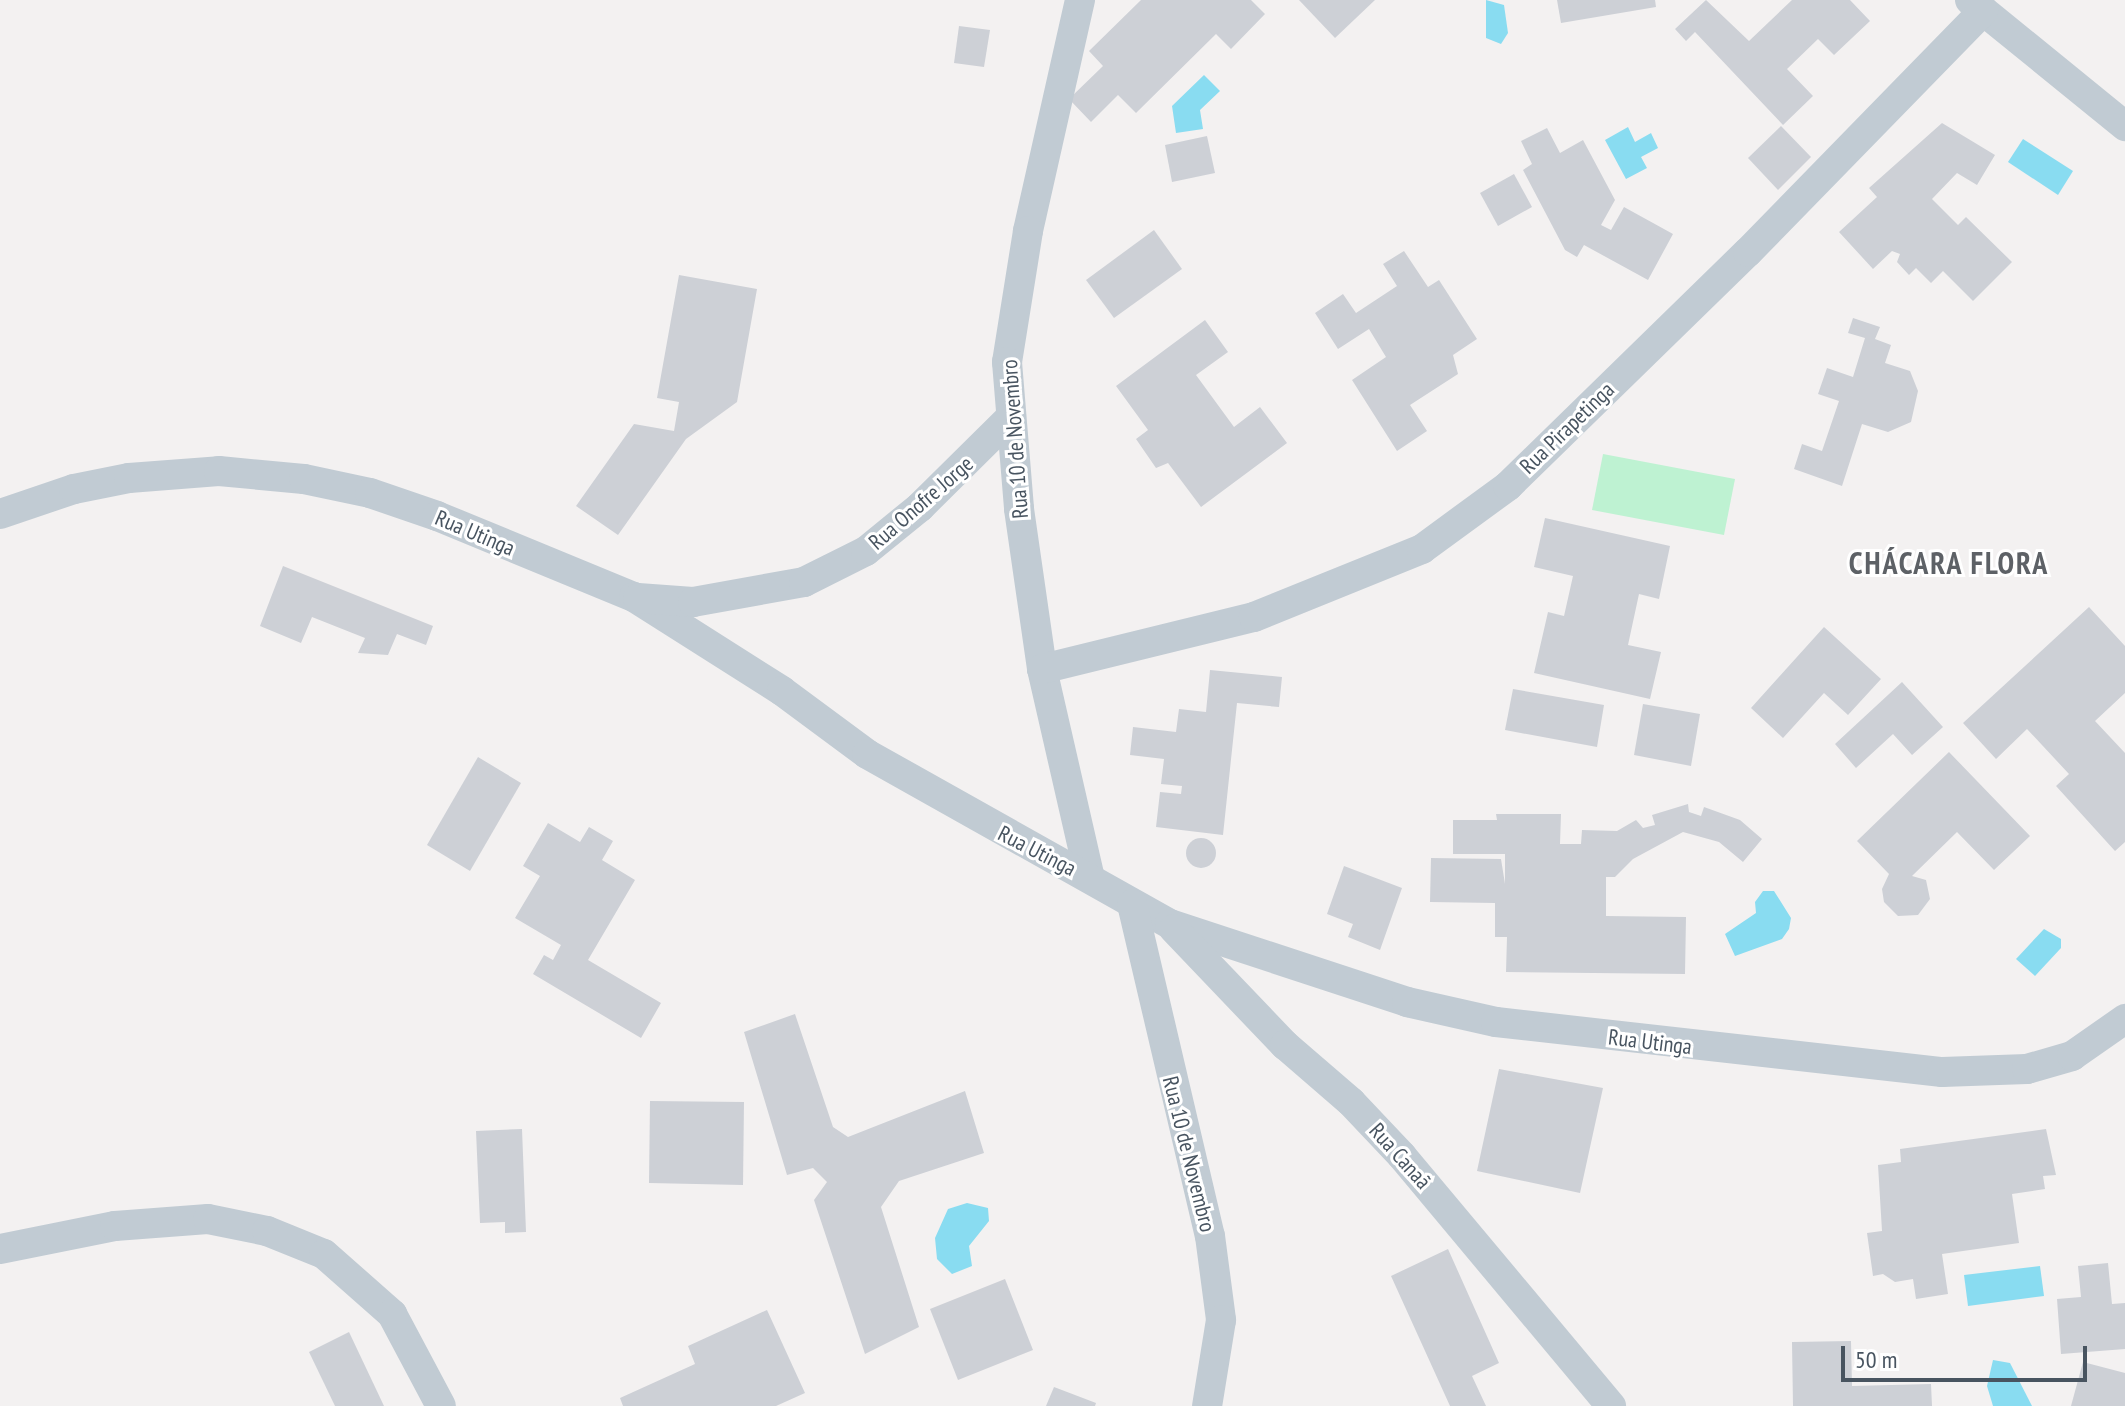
<!DOCTYPE html>
<html>
<head>
<meta charset="utf-8">
<style>
  body { margin:0 }
  #map { position:relative; width:2125px; height:1406px; overflow:hidden; background:#f3f1f1; font-family:"PT Sans Narrow",sans-serif }
  div>[style] { position:absolute }
  .green>* { inset:0; background:#bef2d2 }
  .water>* { inset:0; background:#89dcf1 }
  .building>* { inset:0; background:#cdd0d6 }
  .round { border-radius:50% }
  .street>* { height:30px; margin:-15px; padding:0 15px; transform-origin:15px; border-radius:15px; background:#c1cbd3 }
  span { translate:-50% -50%; white-space:nowrap; text-align:center; line-height:1.15; -webkit-text-stroke:6px #fff; paint-order:stroke }
  .street-label { font-size:22px; color:#485460 }
  .district-label { font-size:30px; color:#5d6166; font-weight:700; letter-spacing:2px }
  .scale { position:absolute; left:1841px; top:1346px; width:246px; height:36px; box-sizing:border-box; border:4px solid #485460; border-top:0; padding-left:10px; font-size:24px; line-height:28px; white-space:nowrap; color:#485460; -webkit-text-stroke:6px #fff; paint-order:stroke }
</style>
</head>
<body>
<div id="map">
  <div class="green">
    <div style="clip-path:polygon(1603px 454px,1735px 479px,1724px 535px,1592px 510px)"></div>
  </div>
  <div class="water">
    <div style="clip-path:polygon(1486px 0,1504px 5px,1508px 33px,1501px 44px,1486px 38px)"></div>
    <div style="clip-path:polygon(1204px 75px,1220px 91px,1200px 110px,1203px 129px,1176px 133px,1172px 106px)"></div>
    <div style="clip-path:polygon(1628px 127px,1635px 142px,1651px 133px,1658px 148px,1641px 157px,1647px 168px,1626px 179px,1605px 140px)"></div>
    <div style="clip-path:polygon(2023px 139px,2073px 171px,2058px 195px,2008px 162px)"></div>
    <div style="clip-path:polygon(1763px 891px,1774px 891px,1791px 918px,1789px 929px,1782px 939px,1735px 956px,1725px 934px,1756px 913px,1755px 902px)"></div>
    <div style="clip-path:polygon(2044px 929px,2061px 939px,2061px 948px,2035px 976px,2016px 959px)"></div>
    <div style="clip-path:polygon(967px 1203px,988px 1208px,989px 1221px,969px 1246px,972px 1266px,952px 1274px,937px 1259px,935px 1238px,948px 1209px)"></div>
    <div style="clip-path:polygon(2040px 1266px,2044px 1296px,1968px 1306px,1964px 1275px)"></div>
    <div style="clip-path:polygon(1993px 1360px,2010px 1363px,2032px 1406px,1993px 1406px,1987px 1386px)"></div>
  </div>
  <div class="building">
    <div style="clip-path:polygon(1141px 0,1251px 0,1265px 14px,1231px 49px,1216px 34px,1136px 113px,1118px 95px,1091px 122px,1069px 99px,1103px 66px,1089px 51px)"></div>
    <div style="clip-path:polygon(1299px 0,1375px 0,1335px 38px)"></div>
    <div style="clip-path:polygon(1557px 0,1655px 0,1656px 7px,1561px 23px)"></div>
    <div style="clip-path:polygon(1706px 0,1749px 41px,1792px 0,1850px 0,1870px 21px,1834px 55px,1818px 39px,1787px 69px,1813px 96px,1783px 125px,1695px 32px,1686px 41px,1675px 29px)"></div>
    <div style="clip-path:polygon(959px 26px,990px 30px,984px 67px,954px 63px)"></div>
    <div style="clip-path:polygon(1942px 123px,1995px 155px,1977px 185px,1957px 173px,1932px 199px,1958px 225px,1966px 217px,2012px 262px,1973px 301px,1943px 271px,1931px 283px,1916px 268px,1909px 275px,1897px 262px,1900px 254px,1892px 251px,1873px 269px,1839px 232px,1877px 197px,1869px 188px)"></div>
    <div style="clip-path:polygon(1781px 126px,1811px 157px,1778px 190px,1748px 158px)"></div>
    <div style="clip-path:polygon(1547px 128px,1560px 153px,1583px 140px,1615px 200px,1601px 225px,1611px 230px,1624px 207px,1673px 234px,1648px 280px,1584px 245px,1577px 257px,1565px 250px,1523px 170px,1532px 164px,1521px 141px)"></div>
    <div style="clip-path:polygon(1207px 136px,1215px 173px,1172px 182px,1165px 145px)"></div>
    <div style="clip-path:polygon(1514px 174px,1532px 207px,1498px 226px,1480px 193px)"></div>
    <div style="clip-path:polygon(1154px 230px,1182px 269px,1114px 318px,1086px 280px)"></div>
    <div style="clip-path:polygon(1404px 251px,1428px 287px,1439px 280px,1477px 339px,1453px 355px,1458px 374px,1410px 405px,1427px 431px,1397px 451px,1352px 380px,1386px 357px,1369px 329px,1338px 349px,1315px 313px,1343px 294px,1356px 313px,1397px 286px,1383px 264px)"></div>
    <div style="clip-path:polygon(679px 275px,757px 289px,737px 402px,686px 439px,618px 535px,576px 506px,634px 424px,674px 431px,679px 402px,657px 398px)"></div>
    <div style="clip-path:polygon(1853px 318px,1880px 327px,1875px 339px,1891px 345px,1885px 363px,1910px 371px,1918px 391px,1911px 422px,1888px 432px,1862px 424px,1842px 486px,1794px 469px,1802px 444px,1822px 451px,1839px 401px,1818px 394px,1827px 368px,1853px 377px,1865px 338px,1848px 333px)"></div>
    <div style="clip-path:polygon(1205px 320px,1228px 352px,1196px 375px,1234px 427px,1260px 407px,1287px 443px,1201px 507px,1168px 463px,1156px 468px,1136px 439px,1148px 430px,1116px 386px)"></div>
    <div style="clip-path:polygon(1545px 518px,1670px 546px,1659px 599px,1639px 594px,1628px 645px,1661px 652px,1650px 699px,1534px 673px,1548px 612px,1564px 616px,1573px 576px,1534px 567px)"></div>
    <div style="clip-path:polygon(283px 566px,433px 626px,426px 645px,397px 634px,388px 655px,358px 653px,365px 638px,312px 617px,301px 643px,260px 626px)"></div>
    <div style="clip-path:polygon(2089px 607px,2125px 646px,2125px 693px,2095px 721px,2125px 753px,2125px 842px,2115px 851px,2056px 786px,2069px 774px,2027px 729px,1996px 759px,1963px 723px)"></div>
    <div style="clip-path:polygon(1824px 627px,1881px 679px,1848px 715px,1824px 693px,1783px 738px,1751px 708px)"></div>
    <div style="clip-path:polygon(1210px 670px,1282px 677px,1279px 707px,1237px 703px,1223px 835px,1156px 827px,1160px 792px,1181px 794px,1182px 786px,1161px 784px,1164px 759px,1130px 755px,1133px 727px,1176px 732px,1179px 709px,1206px 712px)"></div>
    <div style="clip-path:polygon(1902px 682px,1943px 727px,1912px 755px,1893px 734px,1856px 768px,1835px 744px)"></div>
    <div style="clip-path:polygon(1513px 689px,1604px 705px,1597px 747px,1505px 730px)"></div>
    <div style="clip-path:polygon(1643px 704px,1700px 714px,1691px 766px,1634px 755px)"></div>
    <div style="clip-path:polygon(1949px 752px,2030px 836px,1994px 870px,1957px 832px,1912px 876px,1926px 880px,1930px 899px,1918px 915px,1898px 916px,1884px 902px,1882px 889px,1889px 874px,1857px 841px)"></div>
    <div style="clip-path:polygon(478px 757px,521px 783px,470px 871px,427px 845px)"></div>
    <div style="clip-path:polygon(1688px 804px,1689px 812px,1701px 816px,1704px 807px,1740px 820px,1762px 839px,1743px 862px,1719px 842px,1683px 832px,1633px 859px,1615px 877px,1606px 877px,1606px 916px,1686px 917px,1685px 974px,1506px 972px,1507px 937px,1495px 937px,1495px 903px,1430px 902px,1431px 858px,1501px 859px,1505px 884px,1505px 854px,1453px 854px,1453px 820px,1497px 820px,1496px 814px,1561px 814px,1560px 844px,1581px 844px,1582px 830px,1617px 831px,1636px 820px,1643px 828px,1655px 825px,1652px 815px)"></div>
    <div style="clip-path:polygon(548px 823px,580px 842px,589px 827px,613px 841px,602px 860px,635px 880px,588px 960px,661px 1003px,641px 1038px,533px 974px,544px 955px,553px 960px,561px 945px,515px 918px,540px 876px,523px 866px)"></div>
    <div class="round" style="left:1186px;top:838px;width:30px;height:30px"></div>
    <div style="clip-path:polygon(1344px 866px,1402px 888px,1380px 950px,1348px 937px,1353px 924px,1327px 914px)"></div>
    <div style="clip-path:polygon(795px 1014px,833px 1127px,848px 1137px,965px 1091px,984px 1153px,899px 1181px,881px 1207px,919px 1327px,865px 1354px,814px 1200px,827px 1182px,813px 1168px,787px 1175px,744px 1032px)"></div>
    <div style="clip-path:polygon(1499px 1069px,1603px 1088px,1580px 1193px,1477px 1171px)"></div>
    <div style="clip-path:polygon(650px 1101px,744px 1102px,743px 1185px,649px 1183px)"></div>
    <div style="clip-path:polygon(522px 1129px,526px 1232px,505px 1233px,505px 1222px,480px 1223px,476px 1131px)"></div>
    <div style="clip-path:polygon(2046px 1129px,2056px 1175px,2043px 1176px,2045px 1189px,2012px 1194px,2019px 1243px,1942px 1254px,1948px 1294px,1916px 1299px,1913px 1279px,1895px 1282px,1883px 1274px,1873px 1276px,1867px 1233px,1882px 1231px,1878px 1165px,1901px 1162px,1900px 1149px)"></div>
    <div style="clip-path:polygon(1448px 1249px,1499px 1363px,1472px 1376px,1486px 1406px,1450px 1406px,1391px 1276px)"></div>
    <div style="clip-path:polygon(2108px 1263px,2112px 1304px,2125px 1303px,2125px 1349px,2061px 1354px,2057px 1299px,2081px 1297px,2078px 1266px)"></div>
    <div style="clip-path:polygon(1005px 1279px,1033px 1350px,958px 1380px,930px 1309px)"></div>
    <div style="clip-path:polygon(767px 1310px,805px 1393px,776px 1406px,623px 1406px,620px 1398px,695px 1364px,688px 1346px)"></div>
    <div style="clip-path:polygon(349px 1332px,384px 1406px,335px 1406px,309px 1352px)"></div>
    <div style="clip-path:polygon(1851px 1341px,1852px 1386px,1931px 1384px,1932px 1406px,1793px 1406px,1792px 1342px)"></div>
    <div style="clip-path:polygon(2083px 1362px,2125px 1373px,2125px 1406px,2071px 1406px)"></div>
    <div style="clip-path:polygon(1054px 1387px,1096px 1403px,1095px 1406px,1046px 1406px)"></div>
  </div>
  <div class="street">
    <div style="left:1080px;top:0;width:237px;rotate:102.7deg"></div>
    <div style="left:1028px;top:231px;width:133px;rotate:99.1deg"></div>
    <div style="left:1007px;top:362px;width:147px;rotate:85.3deg"></div>
    <div style="left:1019px;top:509px;width:162px;rotate:81.8deg"></div>
    <div style="left:1042px;top:669px;width:214px;rotate:77.1deg"></div>
    <div style="left:1970px;top:0;width:200px;rotate:39.1deg"></div>
    <div style="left:0;top:514px;width:78px;rotate:-18.7deg"></div>
    <div style="left:74px;top:489px;width:56px;rotate:-11.3deg"></div>
    <div style="left:129px;top:478px;width:90px;rotate:-4.4deg"></div>
    <div style="left:219px;top:471px;width:85px;rotate:5.4deg"></div>
    <div style="left:304px;top:479px;width:67px;rotate:12deg"></div>
    <div style="left:370px;top:493px;width:71px;rotate:18.9deg"></div>
    <div style="left:437px;top:516px;width:213px;rotate:22.4deg"></div>
    <div style="left:634px;top:597px;width:175px;rotate:32.4deg"></div>
    <div style="left:782px;top:691px;width:106px;rotate:36.5deg"></div>
    <div style="left:867px;top:754px;width:347px;rotate:29.3deg"></div>
    <div style="left:1170px;top:924px;width:250px;rotate:18.2deg"></div>
    <div style="left:1407px;top:1002px;width:91px;rotate:12.7deg"></div>
    <div style="left:1496px;top:1022px;width:449px;rotate:6.4deg"></div>
    <div style="left:1942px;top:1072px;width:85px;rotate:-2deg"></div>
    <div style="left:2027px;top:1069px;width:47px;rotate:-16.1deg"></div>
    <div style="left:2072px;top:1056px;width:65px;rotate:-34.9deg"></div>
    <div style="left:638px;top:598px;width:55px;rotate:4.2deg"></div>
    <div style="left:693px;top:602px;width:113px;rotate:-10.2deg"></div>
    <div style="left:804px;top:582px;width:69px;rotate:-26.6deg"></div>
    <div style="left:866px;top:551px;width:70px;rotate:-39.2deg"></div>
    <div style="left:920px;top:507px;width:127px;rotate:-44.7deg"></div>
    <div style="left:1042px;top:669px;width:218px;rotate:-13.8deg"></div>
    <div style="left:1254px;top:617px;width:181px;rotate:-22deg"></div>
    <div style="left:1422px;top:549px;width:107px;rotate:-36.2deg"></div>
    <div style="left:1508px;top:486px;width:335px;rotate:-44.3deg"></div>
    <div style="left:1748px;top:252px;width:337px;rotate:-45.7deg"></div>
    <div style="left:1132px;top:904px;width:341px;rotate:76.8deg"></div>
    <div style="left:1210px;top:1236px;width:85px;rotate:82.5deg"></div>
    <div style="left:1221px;top:1320px;width:87px;rotate:99.2deg"></div>
    <div style="left:1174px;top:929px;width:161px;rotate:46.3deg"></div>
    <div style="left:1285px;top:1045px;width:87px;rotate:40.8deg"></div>
    <div style="left:1351px;top:1102px;width:74px;rotate:46.6deg"></div>
    <div style="left:1402px;top:1156px;width:326px;rotate:50.1deg"></div>
    <div style="left:0;top:1249px;width:117px;rotate:-11.3deg"></div>
    <div style="left:115px;top:1226px;width:93px;rotate:-4.3deg"></div>
    <div style="left:208px;top:1219px;width:60px;rotate:11.5deg"></div>
    <div style="left:267px;top:1231px;width:61px;rotate:22deg"></div>
    <div style="left:324px;top:1254px;width:91px;rotate:41.4deg"></div>
    <div style="left:392px;top:1314px;width:104px;rotate:62deg"></div>
  </div>
  <div class="street-label">
    <span style="left:1567px;top:428px;rotate:-44deg">Rua Pirapetinga</span>
    <span style="left:1015px;top:439px;rotate:-94deg">Rua 10 de Novembro</span>
    <span style="left:921px;top:503px;rotate:-41deg">Rua Onofre Jorge</span>
    <span style="left:475px;top:533px;rotate:23deg">Rua Utinga</span>
    <span style="left:1037px;top:851px;rotate:27deg">Rua Utinga</span>
    <span style="left:1650px;top:1042px;rotate:7deg">Rua Utinga</span>
    <span style="left:1189px;top:1154px;rotate:76deg">Rua 10 de Novembro</span>
    <span style="left:1400px;top:1156px;rotate:48deg">Rua Canaã</span>
  </div>
  <div class="district-label">
    <span style="left:1949px;top:563px">CHÁCARA FLORA</span>
  </div>
  <div class="scale">50 m</div>
</div>
</body>
</html>
